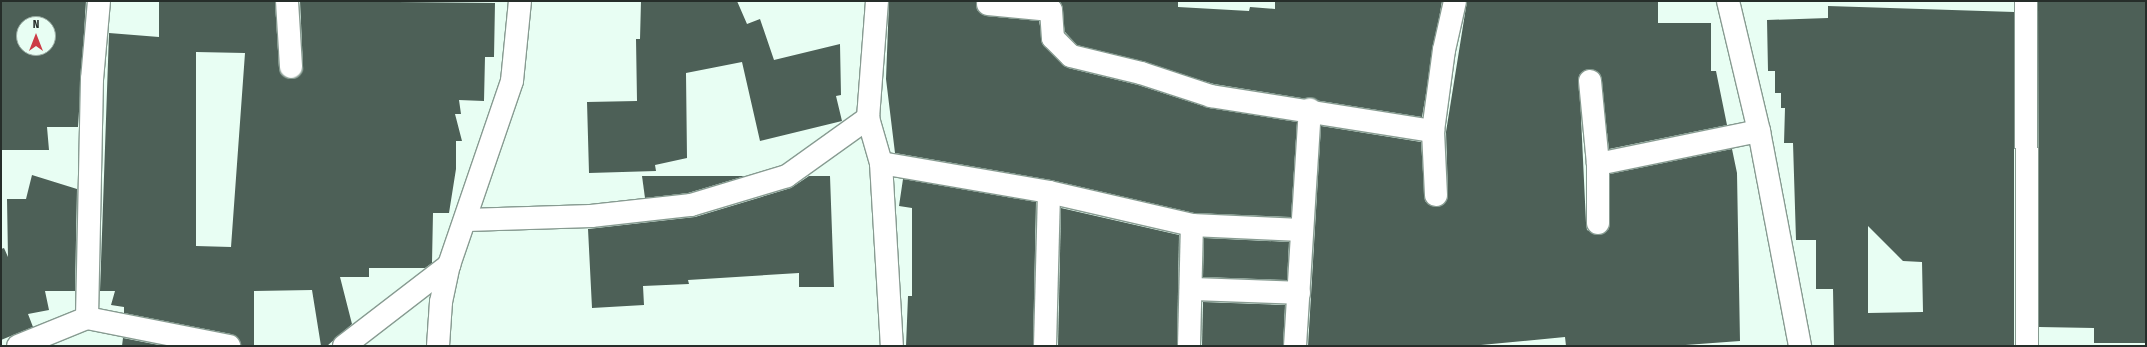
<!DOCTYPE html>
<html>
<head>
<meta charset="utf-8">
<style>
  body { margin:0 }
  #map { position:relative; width:2147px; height:347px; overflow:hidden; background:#e8fef3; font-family:"Fira Sans Condensed",sans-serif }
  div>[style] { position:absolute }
  .building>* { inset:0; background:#4d6057 }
  .roads { filter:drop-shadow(1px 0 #879b91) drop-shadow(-1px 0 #879b91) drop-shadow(0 1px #879b91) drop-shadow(0 -1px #879b91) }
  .street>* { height:22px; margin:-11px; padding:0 11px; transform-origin:11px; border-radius:11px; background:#fff }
  .secondary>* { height:22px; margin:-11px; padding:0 11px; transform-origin:11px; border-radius:11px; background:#fff }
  span { translate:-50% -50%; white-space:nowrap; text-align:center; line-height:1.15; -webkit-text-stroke:4px #e8fef3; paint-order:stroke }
  .frame { position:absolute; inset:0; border:2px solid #262e2a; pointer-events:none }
  .north { position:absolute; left:16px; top:16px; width:40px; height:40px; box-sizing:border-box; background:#e8fef3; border:1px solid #9aaba3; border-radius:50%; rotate:0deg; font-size:11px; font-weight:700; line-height:16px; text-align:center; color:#262e2a }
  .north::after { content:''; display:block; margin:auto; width:14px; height:18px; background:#cc3c46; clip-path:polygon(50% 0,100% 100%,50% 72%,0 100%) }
</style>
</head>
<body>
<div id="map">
  <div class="building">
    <div style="clip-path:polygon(evenodd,1px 1px,86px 1px,78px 127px,47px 127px,49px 150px,1px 150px,1px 1px,24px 24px,48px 24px,48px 48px,24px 48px,24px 24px)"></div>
    <div style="clip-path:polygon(evenodd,159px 1px,275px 1px,279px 68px,281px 74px,291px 79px,298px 77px,303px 67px,300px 1px,495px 3px,494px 57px,485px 57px,484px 101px,459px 100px,461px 114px,455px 114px,462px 141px,456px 141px,456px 169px,449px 213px,433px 213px,432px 263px,425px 268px,369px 268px,369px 277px,340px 277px,352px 324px,327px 346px,321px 346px,312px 290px,254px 291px,254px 346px,241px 346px,231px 334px,124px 313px,124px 307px,111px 305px,115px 291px,100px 291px,109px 33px,159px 37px,159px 1px,196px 52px,245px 53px,231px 247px,196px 246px,196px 52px)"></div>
    <div style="clip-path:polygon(641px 1px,737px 1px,747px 24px,760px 19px,774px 60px,840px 44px,841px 95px,836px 96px,842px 121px,760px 141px,742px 62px,686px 73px,687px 158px,655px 165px,656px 171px,589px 173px,587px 102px,637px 101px,636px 39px,640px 39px)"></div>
    <div style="clip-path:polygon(889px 1px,976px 1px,977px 10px,986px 16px,1039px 21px,1044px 46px,1068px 68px,1138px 85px,1209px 108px,1297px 122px,1291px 217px,1194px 213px,1051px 180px,895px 153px,886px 79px)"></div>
    <div style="clip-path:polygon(1059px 1px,1178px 1px,1178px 7px,1249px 11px,1250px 7px,1275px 9px,1275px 1px,1442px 1px,1422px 117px,1214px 84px,1077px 45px,1065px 32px)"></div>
    <div style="clip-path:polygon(1467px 1px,1658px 1px,1658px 23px,1711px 23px,1711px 71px,1716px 71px,1727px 125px,1609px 149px,1600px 74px,1589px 69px,1579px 75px,1586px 223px,1587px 230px,1598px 235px,1609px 229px,1610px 174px,1732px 149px,1737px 173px,1740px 341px,1672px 346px,1566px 346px,1565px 337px,1481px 345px,1308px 346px,1321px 126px,1421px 142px,1425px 201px,1431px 206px,1443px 205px,1448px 194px,1446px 132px)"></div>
    <div style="clip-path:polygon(2146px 1px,2146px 343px,2094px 343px,2094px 328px,2039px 327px,2038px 2px)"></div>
    <div style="clip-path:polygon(evenodd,1828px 6px,2014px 12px,2014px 346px,1834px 346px,1833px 289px,1816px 289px,1816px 240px,1796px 240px,1793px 143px,1784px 143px,1785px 108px,1781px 108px,1781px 93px,1775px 93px,1775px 71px,1768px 71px,1767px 20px,1828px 18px,1828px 6px,1868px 226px,1903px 261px,1922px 262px,1923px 312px,1868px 313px,1868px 226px)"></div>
    <div style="clip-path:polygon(32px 175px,77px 189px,75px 291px,45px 291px,49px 310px,28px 314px,33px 327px,1px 340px,1px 249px,4px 248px,8px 257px,7px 199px,26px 199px)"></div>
    <div style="clip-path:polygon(642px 176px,745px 176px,688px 193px,645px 198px)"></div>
    <div style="clip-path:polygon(809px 176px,830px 176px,834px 287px,799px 287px,799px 273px,688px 280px,689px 284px,643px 286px,644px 305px,592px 308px,588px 229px,695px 217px,791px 188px)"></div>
    <div style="clip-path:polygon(903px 179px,1036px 202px,1033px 346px,906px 346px,908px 296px,912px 296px,912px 208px,899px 206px)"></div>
    <div style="clip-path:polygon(1061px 208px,1179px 235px,1177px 346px,1058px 346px)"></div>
    <div style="clip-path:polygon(1204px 238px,1289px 242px,1287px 280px,1203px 277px)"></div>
    <div style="clip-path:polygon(1203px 302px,1285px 305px,1283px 346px,1202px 346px)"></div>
    <div style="clip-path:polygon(123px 338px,164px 346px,122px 346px)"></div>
  </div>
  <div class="roads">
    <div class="street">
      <div style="left:99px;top:1px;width:78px;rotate:95.1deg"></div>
      <div style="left:92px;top:79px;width:239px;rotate:91.2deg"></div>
      <div style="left:87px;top:318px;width:145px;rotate:11.2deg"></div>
      <div style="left:287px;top:1px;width:66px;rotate:86.5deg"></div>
      <div style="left:877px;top:1px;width:117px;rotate:94.4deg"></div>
      <div style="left:868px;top:118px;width:47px;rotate:73.9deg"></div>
      <div style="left:881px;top:163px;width:183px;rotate:86.6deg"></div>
      <div style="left:2026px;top:1px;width:345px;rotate:89.8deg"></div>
      <div style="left:988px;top:4px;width:63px;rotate:5.4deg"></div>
      <div style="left:1051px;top:10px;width:28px;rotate:86deg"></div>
      <div style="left:1053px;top:38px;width:25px;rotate:45deg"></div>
      <div style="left:1071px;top:56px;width:72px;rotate:13.7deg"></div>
      <div style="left:1141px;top:73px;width:74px;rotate:18.2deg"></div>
      <div style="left:1211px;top:96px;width:225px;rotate:9deg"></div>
      <div style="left:1590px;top:81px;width:83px;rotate:84.5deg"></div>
      <div style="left:1598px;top:164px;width:59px;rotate:90deg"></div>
      <div style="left:881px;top:163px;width:170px;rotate:9.8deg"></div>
      <div style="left:1049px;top:192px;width:147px;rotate:13deg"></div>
      <div style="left:1192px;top:225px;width:109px;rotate:2.6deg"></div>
      <div style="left:1598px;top:164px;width:164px;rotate:-11.6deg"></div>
      <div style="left:1436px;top:195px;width:64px;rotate:-92.7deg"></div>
      <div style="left:1433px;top:131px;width:82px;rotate:-82.3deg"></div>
      <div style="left:1444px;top:50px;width:50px;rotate:-77.3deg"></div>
      <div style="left:467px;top:220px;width:124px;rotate:-1.8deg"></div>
      <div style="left:591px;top:216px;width:101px;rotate:-6.3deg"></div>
      <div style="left:691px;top:205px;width:100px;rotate:-16.8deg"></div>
      <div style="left:787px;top:176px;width:100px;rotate:-35.6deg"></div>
      <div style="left:1191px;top:289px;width:108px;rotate:2.1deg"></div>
      <div style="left:18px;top:346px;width:74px;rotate:-22.1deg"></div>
      <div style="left:344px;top:346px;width:133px;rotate:-37.6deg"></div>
      <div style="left:1045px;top:346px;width:154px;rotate:-88.5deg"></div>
      <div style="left:1189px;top:346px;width:121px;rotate:-88.6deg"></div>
      <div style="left:1295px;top:346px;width:237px;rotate:-86.4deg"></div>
    </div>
    <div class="secondary">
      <div style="left:1728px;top:1px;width:134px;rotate:76.6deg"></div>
      <div style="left:1759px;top:131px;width:219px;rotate:79.2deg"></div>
      <div style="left:438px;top:346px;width:44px;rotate:-86.1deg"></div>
      <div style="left:441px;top:302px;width:38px;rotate:-78deg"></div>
      <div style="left:449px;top:265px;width:194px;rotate:-71.1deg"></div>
      <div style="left:512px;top:81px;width:80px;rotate:-84.3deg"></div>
    </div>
  </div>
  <div class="frame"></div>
  <div class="north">N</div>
</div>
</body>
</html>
